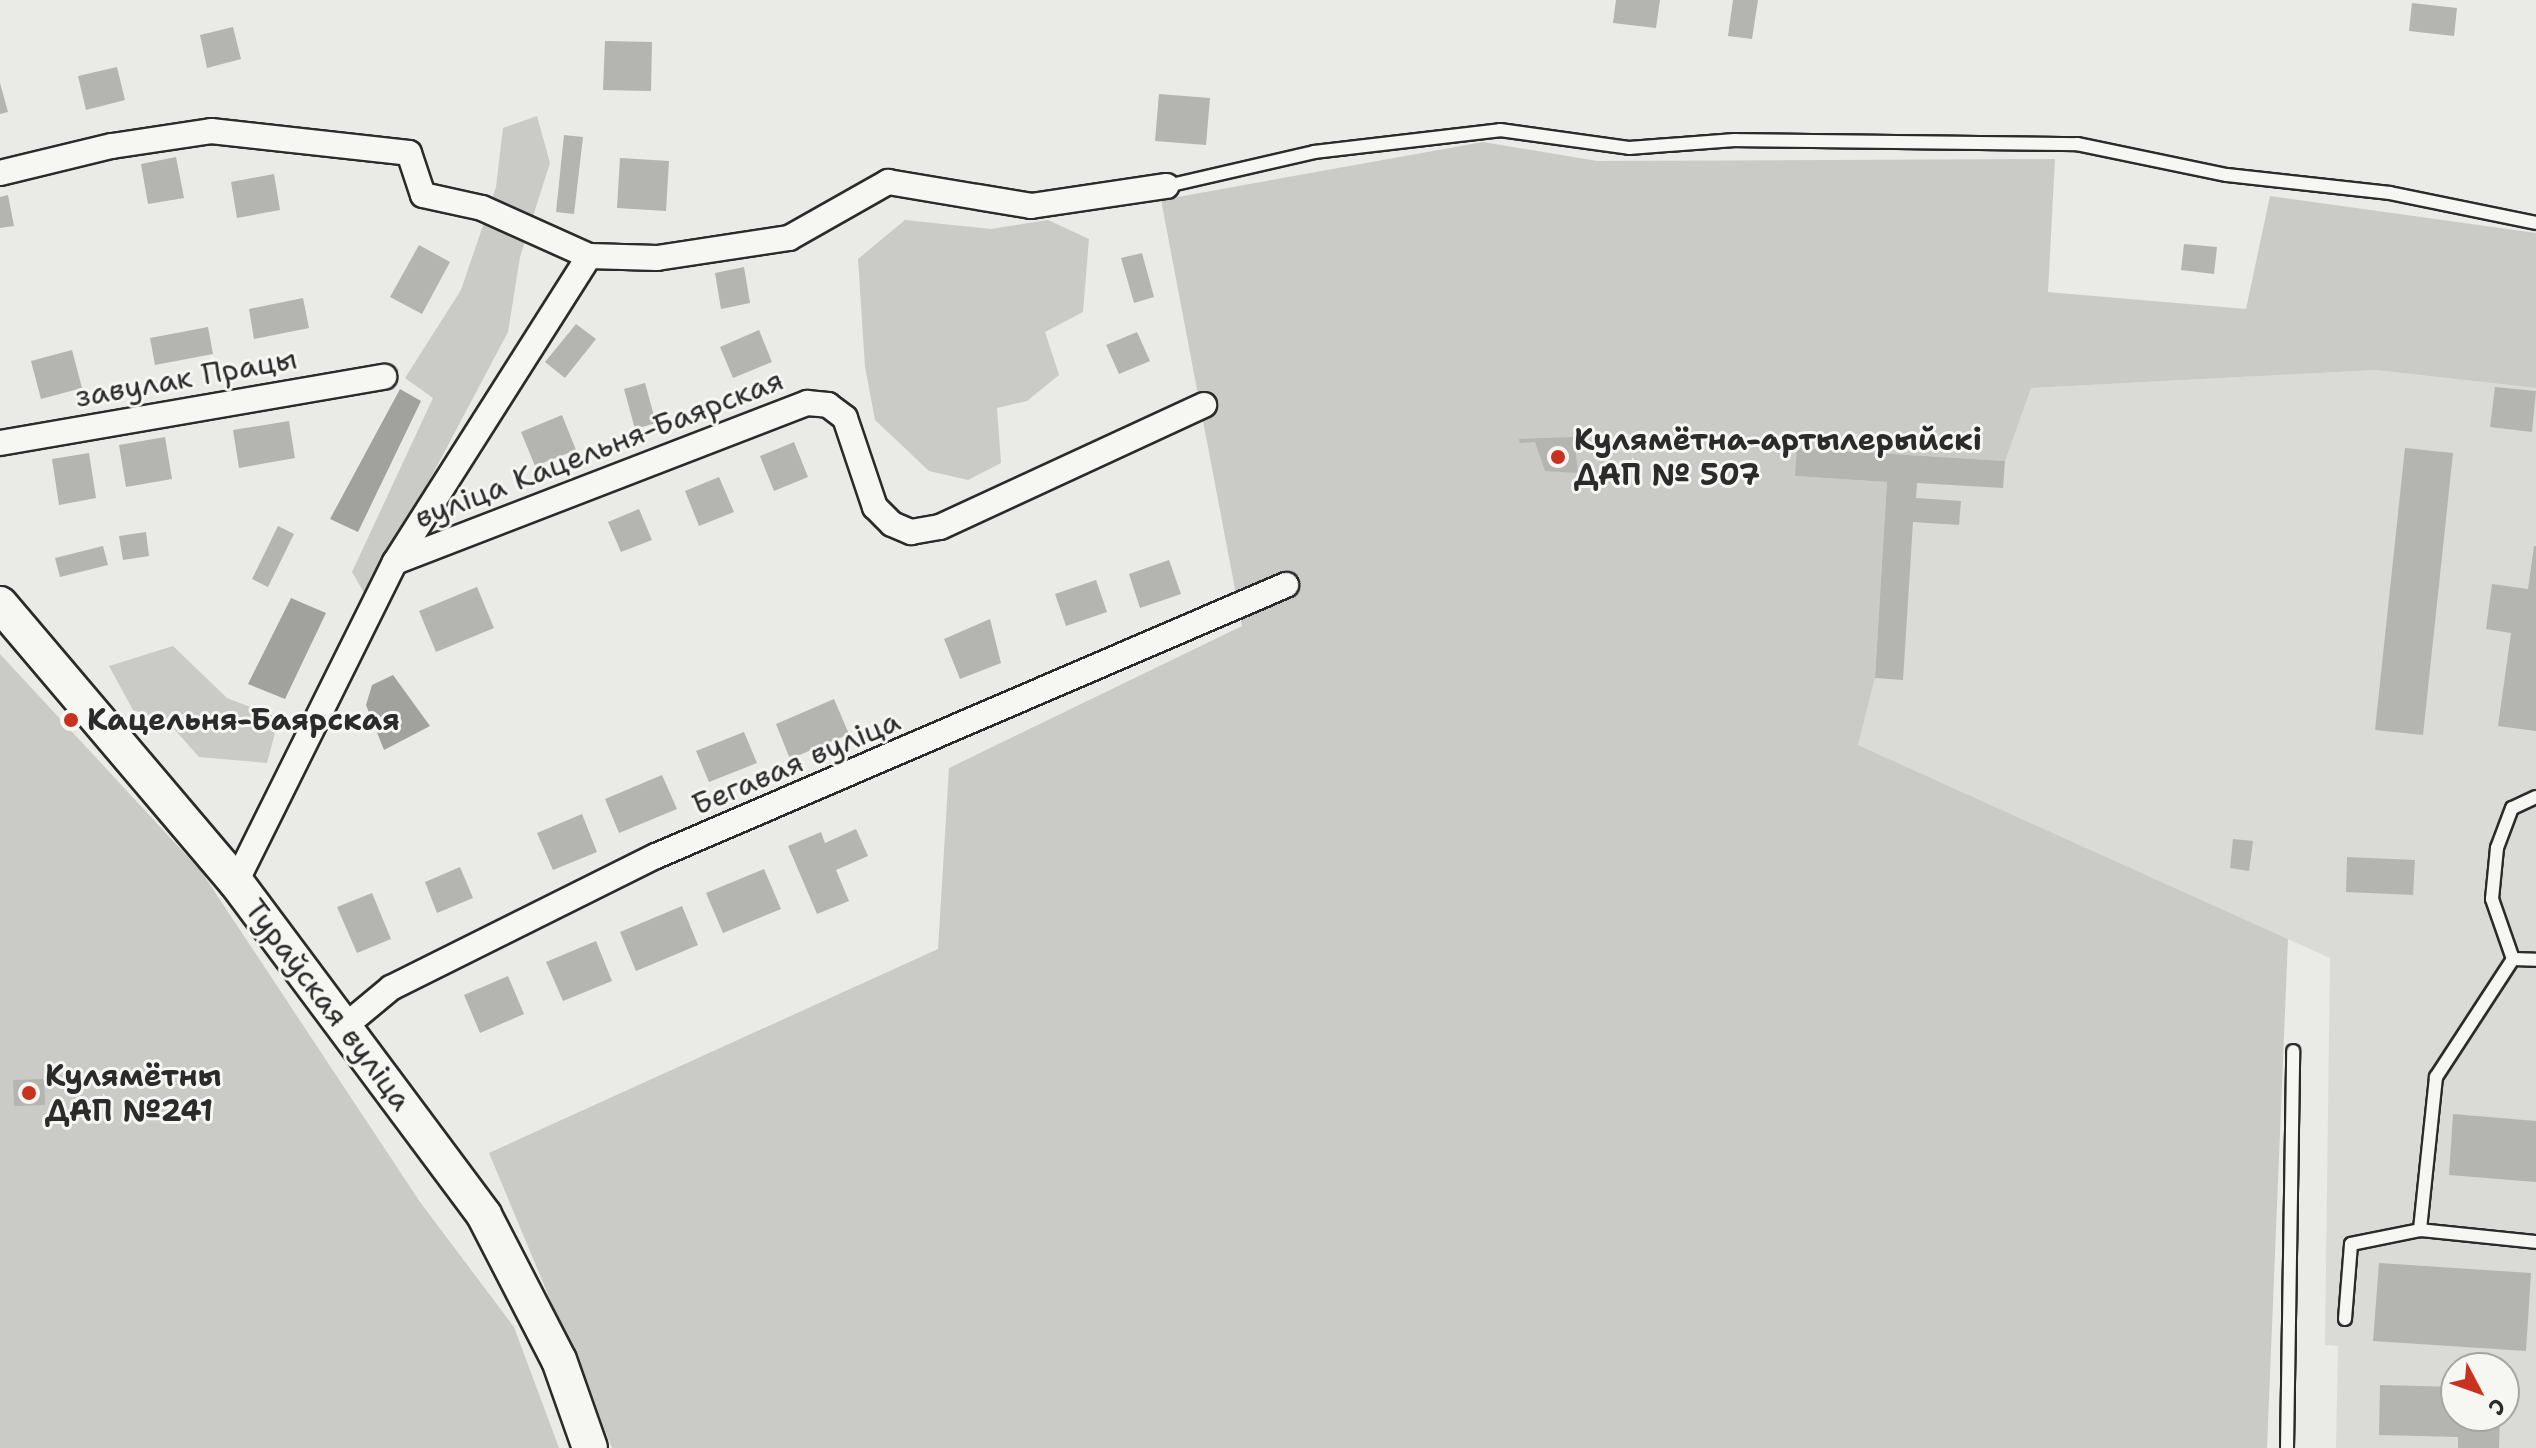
<!DOCTYPE html>
<html>
<head>
<meta charset="utf-8">
<style>
  body { margin:0 }
  #map { position:relative; width:2536px; height:1448px; overflow:hidden; background:#eaeae6; font-family:"Shantell Sans",sans-serif }
  div>[style] { position:absolute }
  .built>* { inset:0; background:#dadad6 }
  .green>* { inset:0; background:#cacac7 }
  .water>* { inset:0; background:#a1a19e }
  .building>* { inset:0; background:#b4b4b1 }
  .roads { filter:drop-shadow(2px 0 #2b2b2b) drop-shadow(-2px 0 #2b2b2b) drop-shadow(0 2px #2b2b2b) drop-shadow(0 -2px #2b2b2b) }
  .lane>* { height:12px; margin:-6px; padding:0 6px; transform-origin:6px; border-radius:6px; background:#f6f6f2 }
  .street>* { height:24px; margin:-12px; padding:0 12px; transform-origin:12px; border-radius:12px; background:#f6f6f2 }
  .secondary>* { height:34px; margin:-17px; padding:0 17px; transform-origin:17px; border-radius:17px; background:#f6f6f2 }
  .dots>* { width:22px; height:22px; translate:-50% -50%; box-sizing:border-box; border:4px solid #f6f6f2; border-radius:50% }
  span { translate:-50% -50%; white-space:nowrap; text-align:center; line-height:1.15; -webkit-text-stroke:6px #f6f6f2; paint-order:stroke }
  .street-label { font-size:30px; color:#2b2b2b }
  .poi-label { font-size:30px; color:#2b2b2b; font-weight:700 }
  .left { translate:0 -50%; text-align:left }
  .north { position:absolute; left:2440px; top:1352px; width:80px; height:80px; box-sizing:border-box; background:#f6f6f2; border:2px solid #a5a5a2; border-radius:50%; rotate:131deg; font-size:22px; font-weight:700; line-height:32px; text-align:center; color:#2b2b2b }
  .north::after { content:''; display:block; margin:auto; width:28px; height:36px; background:#c8321e; clip-path:polygon(50% 0,100% 100%,50% 72%,0 100%) }
</style>
</head>
<body>
<div id="map">
  <div class="built">
    <div style="clip-path:polygon(evenodd,2375px 370px,2536px 388px,2536px 1448px,2336px 1448px,2338px 1346px,2325px 1345px,2330px 958px,1858px 745px,1875px 678px,1886px 482px,1795px 476px,1797px 448px,2031px 388px,2375px 370px,2456px 1368px,2504px 1368px,2504px 1416px,2456px 1416px,2456px 1368px)"></div>
  </div>
  <div class="green">
    <div style="clip-path:polygon(537px 116px,550px 163px,520px 257px,508px 332px,367px 598px,352px 572px,433px 398px,405px 378px,461px 290px,496px 187px,503px 128px)"></div>
    <div style="clip-path:polygon(1483px 142px,1597px 161px,2055px 159px,2048px 292px,2246px 309px,2270px 196px,2536px 233px,2536px 388px,2375px 370px,2031px 388px,2005px 461px,1798px 448px,1796px 476px,1887px 482px,1875px 678px,1858px 745px,2288px 939px,2267px 1448px,612px 1448px,489px 1153px,938px 949px,949px 768px,1242px 626px,1161px 200px)"></div>
    <div style="clip-path:polygon(905px 220px,991px 229px,1048px 220px,1089px 239px,1083px 312px,1045px 332px,1059px 375px,1027px 401px,997px 408px,1001px 463px,968px 480px,929px 471px,875px 420px,865px 367px,858px 259px)"></div>
    <div style="clip-path:polygon(173px 646px,227px 698px,279px 718px,267px 763px,199px 757px,168px 722px,133px 710px,109px 666px)"></div>
    <div style="clip-path:polygon(0 654px,201px 871px,420px 1202px,514px 1327px,559px 1448px,0 1448px)"></div>
  </div>
  <div class="water">
    <div style="clip-path:polygon(400px 389px,421px 401px,358px 532px,330px 519px)"></div>
    <div style="clip-path:polygon(291px 598px,326px 613px,285px 699px,248px 684px)"></div>
    <div style="clip-path:polygon(393px 675px,430px 726px,384px 750px,366px 705px,372px 685px)"></div>
  </div>
  <div class="building">
    <div style="clip-path:polygon(1616px 0,1660px 0,1656px 28px,1613px 23px)"></div>
    <div style="clip-path:polygon(1733px 0,1758px 0,1752px 39px,1728px 36px)"></div>
    <div style="clip-path:polygon(2412px 3px,2457px 8px,2454px 36px,2409px 31px)"></div>
    <div style="clip-path:polygon(233px 27px,241px 59px,207px 68px,200px 35px)"></div>
    <div style="clip-path:polygon(605px 41px,652px 42px,651px 91px,603px 90px)"></div>
    <div style="clip-path:polygon(117px 67px,125px 100px,86px 110px,78px 76px)"></div>
    <div style="clip-path:polygon(0 83px,8px 112px,0 114px)"></div>
    <div style="clip-path:polygon(1159px 94px,1210px 98px,1206px 145px,1155px 141px)"></div>
    <div style="clip-path:polygon(564px 135px,583px 137px,574px 214px,556px 212px)"></div>
    <div style="clip-path:polygon(176px 157px,184px 198px,148px 204px,141px 164px)"></div>
    <div style="clip-path:polygon(620px 158px,669px 161px,666px 211px,617px 208px)"></div>
    <div style="clip-path:polygon(274px 174px,280px 210px,237px 218px,231px 182px)"></div>
    <div style="clip-path:polygon(8px 195px,14px 226px,0 228px,0 197px)"></div>
    <div style="clip-path:polygon(2184px 244px,2217px 247px,2214px 274px,2181px 270px)"></div>
    <div style="clip-path:polygon(419px 245px,450px 262px,422px 314px,390px 297px)"></div>
    <div style="clip-path:polygon(1142px 253px,1154px 297px,1134px 303px,1121px 258px)"></div>
    <div style="clip-path:polygon(744px 267px,750px 303px,721px 309px,715px 273px)"></div>
    <div style="clip-path:polygon(303px 298px,309px 328px,254px 339px,249px 309px)"></div>
    <div style="clip-path:polygon(576px 324px,596px 339px,565px 378px,545px 362px)"></div>
    <div style="clip-path:polygon(208px 327px,213px 354px,155px 365px,150px 338px)"></div>
    <div style="clip-path:polygon(759px 330px,772px 362px,733px 378px,720px 347px)"></div>
    <div style="clip-path:polygon(1137px 332px,1150px 361px,1119px 374px,1106px 345px)"></div>
    <div style="clip-path:polygon(72px 350px,82px 388px,41px 399px,31px 361px)"></div>
    <div style="clip-path:polygon(645px 383px,656px 423px,635px 429px,624px 389px)"></div>
    <div style="clip-path:polygon(2495px 387px,2536px 391px,2532px 432px,2490px 427px)"></div>
    <div style="clip-path:polygon(562px 415px,576px 450px,535px 466px,521px 432px)"></div>
    <div style="clip-path:polygon(289px 421px,295px 458px,239px 468px,233px 430px)"></div>
    <div style="clip-path:polygon(165px 437px,172px 479px,126px 487px,119px 445px)"></div>
    <div style="clip-path:polygon(1574px 437px,1578px 473px,1545px 471px,1535px 442px,1520px 443px,1519px 439px)"></div>
    <div style="clip-path:polygon(794px 442px,808px 477px,774px 491px,760px 456px)"></div>
    <div style="clip-path:polygon(1797px 448px,2005px 461px,2003px 488px,1917px 483px,1916px 498px,1961px 501px,1959px 525px,1913px 522px,1903px 680px,1875px 678px,1887px 482px,1795px 476px)"></div>
    <div style="clip-path:polygon(2405px 448px,2453px 453px,2423px 735px,2375px 730px)"></div>
    <div style="clip-path:polygon(89px 453px,96px 498px,59px 505px,52px 459px)"></div>
    <div style="clip-path:polygon(719px 477px,734px 512px,699px 526px,685px 491px)"></div>
    <div style="clip-path:polygon(639px 509px,652px 540px,621px 552px,608px 522px)"></div>
    <div style="clip-path:polygon(278px 526px,294px 534px,268px 587px,252px 579px)"></div>
    <div style="clip-path:polygon(146px 532px,149px 556px,123px 560px,119px 536px)"></div>
    <div style="clip-path:polygon(103px 546px,108px 565px,60px 577px,55px 558px)"></div>
    <div style="clip-path:polygon(2534px 546px,2536px 546px,2536px 731px,2498px 726px,2511px 633px,2486px 629px,2492px 584px,2528px 589px)"></div>
    <div style="clip-path:polygon(1169px 560px,1181px 594px,1140px 608px,1129px 574px)"></div>
    <div style="clip-path:polygon(1096px 580px,1107px 612px,1066px 626px,1055px 594px)"></div>
    <div style="clip-path:polygon(477px 587px,494px 628px,436px 652px,419px 611px)"></div>
    <div style="clip-path:polygon(990px 619px,1001px 663px,960px 679px,944px 639px)"></div>
    <div style="clip-path:polygon(834px 699px,849px 734px,790px 759px,776px 724px)"></div>
    <div style="clip-path:polygon(744px 732px,757px 763px,709px 782px,696px 751px)"></div>
    <div style="clip-path:polygon(662px 775px,677px 809px,619px 833px,605px 799px)"></div>
    <div style="clip-path:polygon(582px 814px,597px 852px,553px 870px,537px 833px)"></div>
    <div style="clip-path:polygon(856px 829px,868px 856px,836px 870px,849px 901px,817px 914px,788px 846px,821px 832px,825px 843px)"></div>
    <div style="clip-path:polygon(2233px 839px,2253px 841px,2249px 871px,2230px 868px)"></div>
    <div style="clip-path:polygon(2347px 857px,2415px 860px,2413px 895px,2346px 892px)"></div>
    <div style="clip-path:polygon(460px 867px,473px 898px,437px 913px,425px 882px)"></div>
    <div style="clip-path:polygon(764px 869px,781px 909px,723px 933px,706px 893px)"></div>
    <div style="clip-path:polygon(372px 893px,391px 939px,357px 953px,337px 907px)"></div>
    <div style="clip-path:polygon(682px 906px,698px 945px,636px 971px,620px 932px)"></div>
    <div style="clip-path:polygon(596px 941px,612px 981px,563px 1001px,546px 962px)"></div>
    <div style="clip-path:polygon(508px 976px,524px 1014px,480px 1033px,464px 995px)"></div>
    <div style="clip-path:polygon(44px 1079px,45px 1105px,14px 1106px,13px 1080px)"></div>
    <div style="clip-path:polygon(2453px 1114px,2536px 1121px,2536px 1182px,2449px 1175px)"></div>
    <div style="clip-path:polygon(2379px 1263px,2531px 1273px,2526px 1351px,2373px 1341px)"></div>
    <div style="clip-path:polygon(2380px 1385px,2456px 1387px,2456px 1416px,2500px 1416px,2499px 1448px,2458px 1448px,2458px 1437px,2379px 1435px)"></div>
  </div>
  <div class="roads">
    <div class="lane">
      <div style="left:1167px;top:186px;width:151px;rotate:-13deg"></div>
      <div style="left:1314px;top:152px;width:187px;rotate:-6.7deg"></div>
      <div style="left:1500px;top:130px;width:130px;rotate:7.9deg"></div>
      <div style="left:1629px;top:148px;width:106px;rotate:-4.3deg"></div>
      <div style="left:1735px;top:140px;width:342px;rotate:0.7deg"></div>
      <div style="left:2077px;top:144px;width:153px;rotate:11.7deg"></div>
      <div style="left:2227px;top:175px;width:164px;rotate:6.3deg"></div>
      <div style="left:2390px;top:193px;width:149px;rotate:11.6deg"></div>
      <div style="left:2536px;top:797px;width:26px;rotate:155deg"></div>
      <div style="left:2512px;top:808px;width:43px;rotate:110.6deg"></div>
      <div style="left:2497px;top:848px;width:51px;rotate:95.6deg"></div>
      <div style="left:2492px;top:899px;width:64px;rotate:70.7deg"></div>
      <div style="left:2513px;top:959px;width:23px;rotate:2deg"></div>
      <div style="left:2513px;top:959px;width:141px;rotate:123.1deg"></div>
      <div style="left:2436px;top:1077px;width:154px;rotate:96deg"></div>
      <div style="left:2420px;top:1230px;width:117px;rotate:5.9deg"></div>
      <div style="left:2345px;top:1319px;width:75px;rotate:-85.4deg"></div>
      <div style="left:2351px;top:1244px;width:70px;rotate:-11.5deg"></div>
      <div style="left:2287px;top:1448px;width:397px;rotate:-89.1deg"></div>
    </div>
    <div class="street">
      <div style="left:0;top:173px;width:115px;rotate:-13.6deg"></div>
      <div style="left:112px;top:146px;width:100px;rotate:-8.6deg"></div>
      <div style="left:211px;top:131px;width:199px;rotate:6.3deg"></div>
      <div style="left:409px;top:153px;width:44px;rotate:71.6deg"></div>
      <div style="left:423px;top:195px;width:60px;rotate:12.4deg"></div>
      <div style="left:482px;top:208px;width:117px;rotate:24.2deg"></div>
      <div style="left:589px;top:256px;width:68px;rotate:1.7deg"></div>
      <div style="left:657px;top:258px;width:134px;rotate:-8.6deg"></div>
      <div style="left:789px;top:238px;width:114px;rotate:-29.5deg"></div>
      <div style="left:888px;top:182px;width:145px;rotate:9.5deg"></div>
      <div style="left:1031px;top:206px;width:137px;rotate:-8.4deg"></div>
      <div style="left:0;top:443px;width:390px;rotate:-9.8deg"></div>
      <div style="left:395px;top:562px;width:442px;rotate:-21.1deg"></div>
      <div style="left:807px;top:403px;width:21px;rotate:5deg"></div>
      <div style="left:828px;top:405px;width:21px;rotate:37deg"></div>
      <div style="left:845px;top:418px;width:94px;rotate:71.4deg"></div>
      <div style="left:875px;top:507px;width:24px;rotate:45deg"></div>
      <div style="left:892px;top:524px;width:21px;rotate:23deg"></div>
      <div style="left:911px;top:532px;width:29px;rotate:-10deg"></div>
      <div style="left:940px;top:527px;width:291px;rotate:-24.8deg"></div>
      <div style="left:236px;top:882px;width:357px;rotate:-63.6deg"></div>
      <div style="left:395px;top:562px;width:362px;rotate:-57.6deg"></div>
      <div style="left:345px;top:1026px;width:60px;rotate:-39.6deg"></div>
      <div style="left:391px;top:988px;width:296px;rotate:-26.5deg"></div>
      <div style="left:656px;top:856px;width:686px;rotate:-23.28deg"></div>
    </div>
    <div class="secondary">
      <div style="left:0;top:604px;width:365px;rotate:49.7deg"></div>
      <div style="left:236px;top:882px;width:415px;rotate:53.3deg"></div>
      <div style="left:484px;top:1215px;width:163px;rotate:62.7deg"></div>
      <div style="left:559px;top:1360px;width:93px;rotate:70.6deg"></div>
    </div>
  </div>
  <div class="dots">
    <div style="left:1558px;top:457px;background:#c8321e"></div>
    <div style="left:71px;top:720px;background:#c8321e"></div>
    <div style="left:29px;top:1093px;background:#c8321e"></div>
  </div>
  <div class="street-label">
    <span style="left:186px;top:378px;rotate:-10deg">завулак Працы</span>
    <span style="left:599px;top:449px;rotate:-21deg">вуліца Кацельня-Баярская</span>
    <span style="left:796px;top:763px;rotate:-23deg">Бегавая вуліца</span>
    <span style="left:328px;top:1005px;rotate:53deg">Тураўская вуліца</span>
  </div>
  <div class="poi-label">
    <span class="left" style="left:1574px;top:457px">Кулямётна-артылерыйскі<br>ДАП № 507</span>
    <span class="left" style="left:87px;top:720px">Кацельня-Баярская</span>
    <span class="left" style="left:45px;top:1093px">Кулямётны<br>ДАП №241</span>
  </div>
  <div class="north">С</div>
</div>
</body>
</html>
